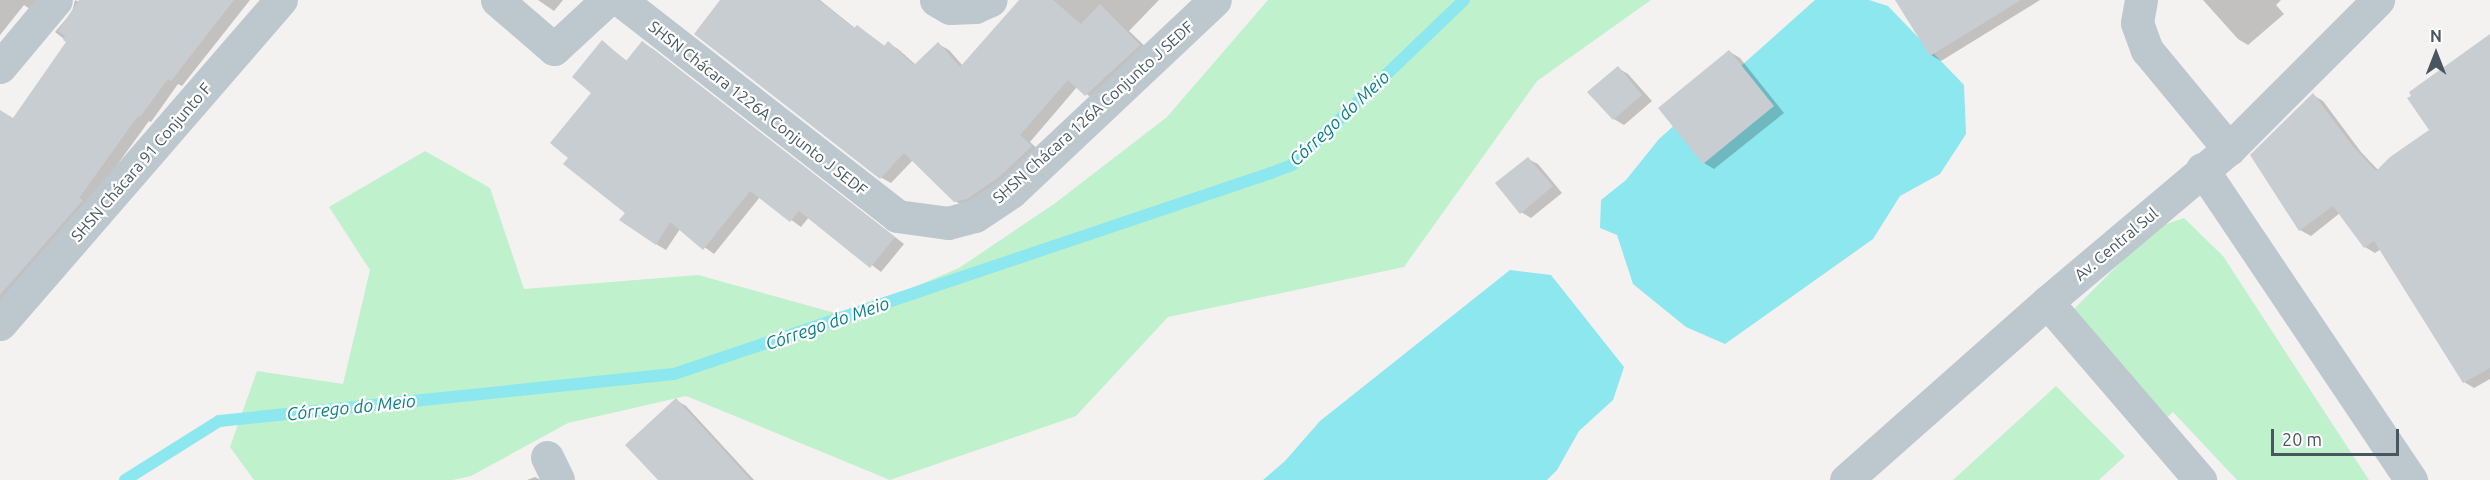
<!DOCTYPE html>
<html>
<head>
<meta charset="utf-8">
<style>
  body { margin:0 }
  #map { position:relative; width:2490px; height:480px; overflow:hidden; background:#f4f1f1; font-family:Ubuntu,sans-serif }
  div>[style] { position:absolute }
  .green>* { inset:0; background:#bff1cd }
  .water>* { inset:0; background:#8ce7ef }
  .shadow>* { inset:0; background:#0003 }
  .stream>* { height:12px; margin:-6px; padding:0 6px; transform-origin:6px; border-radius:6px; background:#8ce7ef }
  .building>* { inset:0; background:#c8cdd1 }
  .minor>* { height:33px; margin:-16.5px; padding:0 16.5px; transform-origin:16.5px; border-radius:16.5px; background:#bcc7ce }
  span { translate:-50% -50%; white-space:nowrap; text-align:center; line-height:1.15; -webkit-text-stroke:4.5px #fff; paint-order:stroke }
  .street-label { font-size:16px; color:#48575f }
  .water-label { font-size:18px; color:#0a7f8a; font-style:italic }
  .north { position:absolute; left:2406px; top:24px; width:60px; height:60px; -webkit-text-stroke:4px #fff; paint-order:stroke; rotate:0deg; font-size:16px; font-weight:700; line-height:24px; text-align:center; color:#48575f }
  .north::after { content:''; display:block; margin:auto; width:21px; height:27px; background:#48575f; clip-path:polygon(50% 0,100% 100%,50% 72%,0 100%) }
  .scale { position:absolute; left:2271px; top:429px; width:128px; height:27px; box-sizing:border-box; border:3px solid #48575f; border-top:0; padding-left:8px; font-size:18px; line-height:21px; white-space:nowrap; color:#48575f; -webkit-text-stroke:4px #fff; paint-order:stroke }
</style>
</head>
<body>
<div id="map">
  <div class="green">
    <div style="clip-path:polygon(1268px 0,1651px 0,1537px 81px,1404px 267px,1168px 317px,1076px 416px,890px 480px,686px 396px,568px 423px,471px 476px,453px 480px,254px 480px,230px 447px,257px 371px,343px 384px,370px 270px,329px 207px,425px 151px,490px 188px,524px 289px,698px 275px,846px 316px,959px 268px,1054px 204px,1167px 117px)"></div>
    <div style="clip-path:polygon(2184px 218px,2223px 256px,2369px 480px,2237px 480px,2173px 412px,2160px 424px,2068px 315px,2155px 228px)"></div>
    <div style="clip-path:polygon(2056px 386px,2125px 456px,2099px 480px,1953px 480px)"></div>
  </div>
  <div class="water">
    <div style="clip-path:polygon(1815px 0,1869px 0,1888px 6px,1964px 85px,1966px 134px,1940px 174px,1900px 196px,1873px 239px,1725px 344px,1686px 327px,1633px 284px,1617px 235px,1600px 228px,1601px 200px,1626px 180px,1659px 139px)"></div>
    <div style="clip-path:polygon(1510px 270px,1551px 275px,1624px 367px,1613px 400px,1579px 431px,1557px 470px,1547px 480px,1263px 480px,1285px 461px,1320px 421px)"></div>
  </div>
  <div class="shadow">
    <div style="clip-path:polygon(0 0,47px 0,36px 13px,24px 5px,0 35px)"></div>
    <div style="clip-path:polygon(75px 0,81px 3px,83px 0,250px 0,182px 86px,178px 84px,151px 122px,149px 121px,88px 205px,0 313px,0 111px,14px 120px,68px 42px,55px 32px,72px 12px)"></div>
    <div style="clip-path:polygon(538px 0,563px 0,554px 11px)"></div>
    <div style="clip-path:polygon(722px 0,820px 0,856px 29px,867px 33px,886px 47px,888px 43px,898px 49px,916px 65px,938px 44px,949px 50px,963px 66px,1022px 0,1159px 0,1129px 31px,1150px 51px,1096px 101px,1077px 87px,1030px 142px,1042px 153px,965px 207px,955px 201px,913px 160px,891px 183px,880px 177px)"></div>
    <div style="clip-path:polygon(1897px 0,2040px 0,1941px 61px,1931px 55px)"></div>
    <div style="clip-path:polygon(2203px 0,2281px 0,2276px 5px,2284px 14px,2248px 45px,2238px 39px)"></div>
    <div style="clip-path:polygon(602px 42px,627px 61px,643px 43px,653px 49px,904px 244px,881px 272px,809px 217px,801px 227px,760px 197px,714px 254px,680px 229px,666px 250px,656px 244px,570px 158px,593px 93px)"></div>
    <div style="clip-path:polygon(1730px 52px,1740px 58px,1784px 113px,1714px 169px,1704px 163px)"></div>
    <div style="clip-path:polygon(2490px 53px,2490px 379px,2474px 388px,2464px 382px,2381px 249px,2375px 253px,2365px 247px,2340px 213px,2311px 236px,2300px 230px,2251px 155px,2313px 95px,2323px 101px,2361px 152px,2379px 171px,2431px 130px)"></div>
    <div style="clip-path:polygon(1618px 68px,1628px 74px,1652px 101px,1624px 125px,1614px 119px)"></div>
    <div style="clip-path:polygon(1528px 159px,1538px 164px,1562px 193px,1531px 218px,1521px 212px)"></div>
    <div style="clip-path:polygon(676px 400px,686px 406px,754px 480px,659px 480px)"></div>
    <div style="clip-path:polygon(535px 477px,541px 480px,527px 480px)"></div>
  </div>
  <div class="stream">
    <div style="left:125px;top:480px;width:111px;rotate:-32.1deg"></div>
    <div style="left:219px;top:421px;width:457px;rotate:-5.9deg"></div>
    <div style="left:674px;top:374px;width:630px;rotate:-18.61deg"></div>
    <div style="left:1271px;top:173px;width:22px;rotate:-21deg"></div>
    <div style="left:1292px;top:165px;width:238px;rotate:-43.8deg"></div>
  </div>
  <div class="building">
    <div style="clip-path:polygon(79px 0,234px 0,171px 81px,168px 79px,140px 117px,138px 116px,79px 198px,83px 200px,0 295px,0 110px,13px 118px,66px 42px,63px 40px,65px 36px,58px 31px)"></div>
    <div style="clip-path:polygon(720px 0,819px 0,854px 28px,857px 25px,884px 46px,888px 41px,914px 65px,938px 42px,960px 67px,1019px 0,1053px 0,1081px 24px,1100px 4px,1140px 45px,1085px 96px,1068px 80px,1020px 135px,1032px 146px,999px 177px,967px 199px,954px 202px,904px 153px,880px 179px,694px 34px)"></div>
    <div style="clip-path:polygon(1895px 0,2021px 0,1930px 56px)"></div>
    <div style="clip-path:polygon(2490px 34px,2490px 368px,2463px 383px,2374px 241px,2364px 248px,2333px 206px,2299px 231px,2250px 155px,2313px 93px,2351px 144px,2376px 171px,2390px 157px,2429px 130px,2407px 98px,2411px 96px,2409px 92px)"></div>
    <div style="clip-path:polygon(602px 40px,626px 61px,642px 41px,895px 237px,870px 268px,799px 211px,790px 222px,750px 191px,703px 250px,670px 222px,656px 245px,619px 220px,625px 213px,563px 164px,568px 158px,550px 143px,591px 93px,572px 77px)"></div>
    <div style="clip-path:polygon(1729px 50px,1774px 106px,1703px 164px,1658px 108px)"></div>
    <div style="clip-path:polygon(1618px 66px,1642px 95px,1613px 120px,1587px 92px)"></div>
    <div style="clip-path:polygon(1528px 157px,1553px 186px,1520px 214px,1495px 183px)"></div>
    <div style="clip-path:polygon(676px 398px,707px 432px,751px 480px,658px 480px,625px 445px)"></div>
  </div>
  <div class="minor">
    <div style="left:497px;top:0;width:75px;rotate:40.7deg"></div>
    <div style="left:554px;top:49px;width:72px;rotate:-42.8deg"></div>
    <div style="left:620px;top:0;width:351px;rotate:37.9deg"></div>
    <div style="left:897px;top:216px;width:51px;rotate:7.8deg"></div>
    <div style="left:948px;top:223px;width:28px;rotate:-15deg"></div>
    <div style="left:975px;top:216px;width:43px;rotate:-33.7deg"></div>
    <div style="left:1011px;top:192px;width:280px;rotate:-43.3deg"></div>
    <div style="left:936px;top:0;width:16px;rotate:30deg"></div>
    <div style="left:950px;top:8px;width:25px;rotate:-2deg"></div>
    <div style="left:975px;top:7px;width:17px;rotate:-24deg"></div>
    <div style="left:2141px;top:0;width:23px;rotate:100deg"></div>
    <div style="left:2137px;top:23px;width:29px;rotate:70deg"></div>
    <div style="left:2147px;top:50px;width:129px;rotate:50.4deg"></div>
    <div style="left:0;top:67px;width:87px;rotate:-50.1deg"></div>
    <div style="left:2202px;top:169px;width:375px;rotate:56.1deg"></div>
    <div style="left:2047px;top:302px;width:235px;rotate:49.3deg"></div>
    <div style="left:0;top:324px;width:429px;rotate:-49.1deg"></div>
    <div style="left:547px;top:457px;width:25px;rotate:64deg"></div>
    <div style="left:1846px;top:480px;width:268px;rotate:-41.5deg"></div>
    <div style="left:2047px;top:302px;width:238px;rotate:-40.1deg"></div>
    <div style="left:2229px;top:149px;width:211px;rotate:-45deg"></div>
  </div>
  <div class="street-label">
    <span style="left:758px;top:108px;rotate:38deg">SHSN Chácara 1226A Conjunto J SEDF</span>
    <span style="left:1093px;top:112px;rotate:-42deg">SHSN Chácara 126A Conjunto J SEDF</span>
    <span style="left:141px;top:162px;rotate:-49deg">SHSN Chácara 91 Conjunto F</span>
    <span style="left:2116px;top:244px;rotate:-40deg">Av. Central Sul</span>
  </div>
  <div class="water-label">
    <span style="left:1339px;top:118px;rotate:-43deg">Córrego do Meio</span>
    <span style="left:827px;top:323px;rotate:-19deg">Córrego do Meio</span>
    <span style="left:351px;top:407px;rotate:-6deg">Córrego do Meio</span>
  </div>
  <div class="north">N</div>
  <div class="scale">20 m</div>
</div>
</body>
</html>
